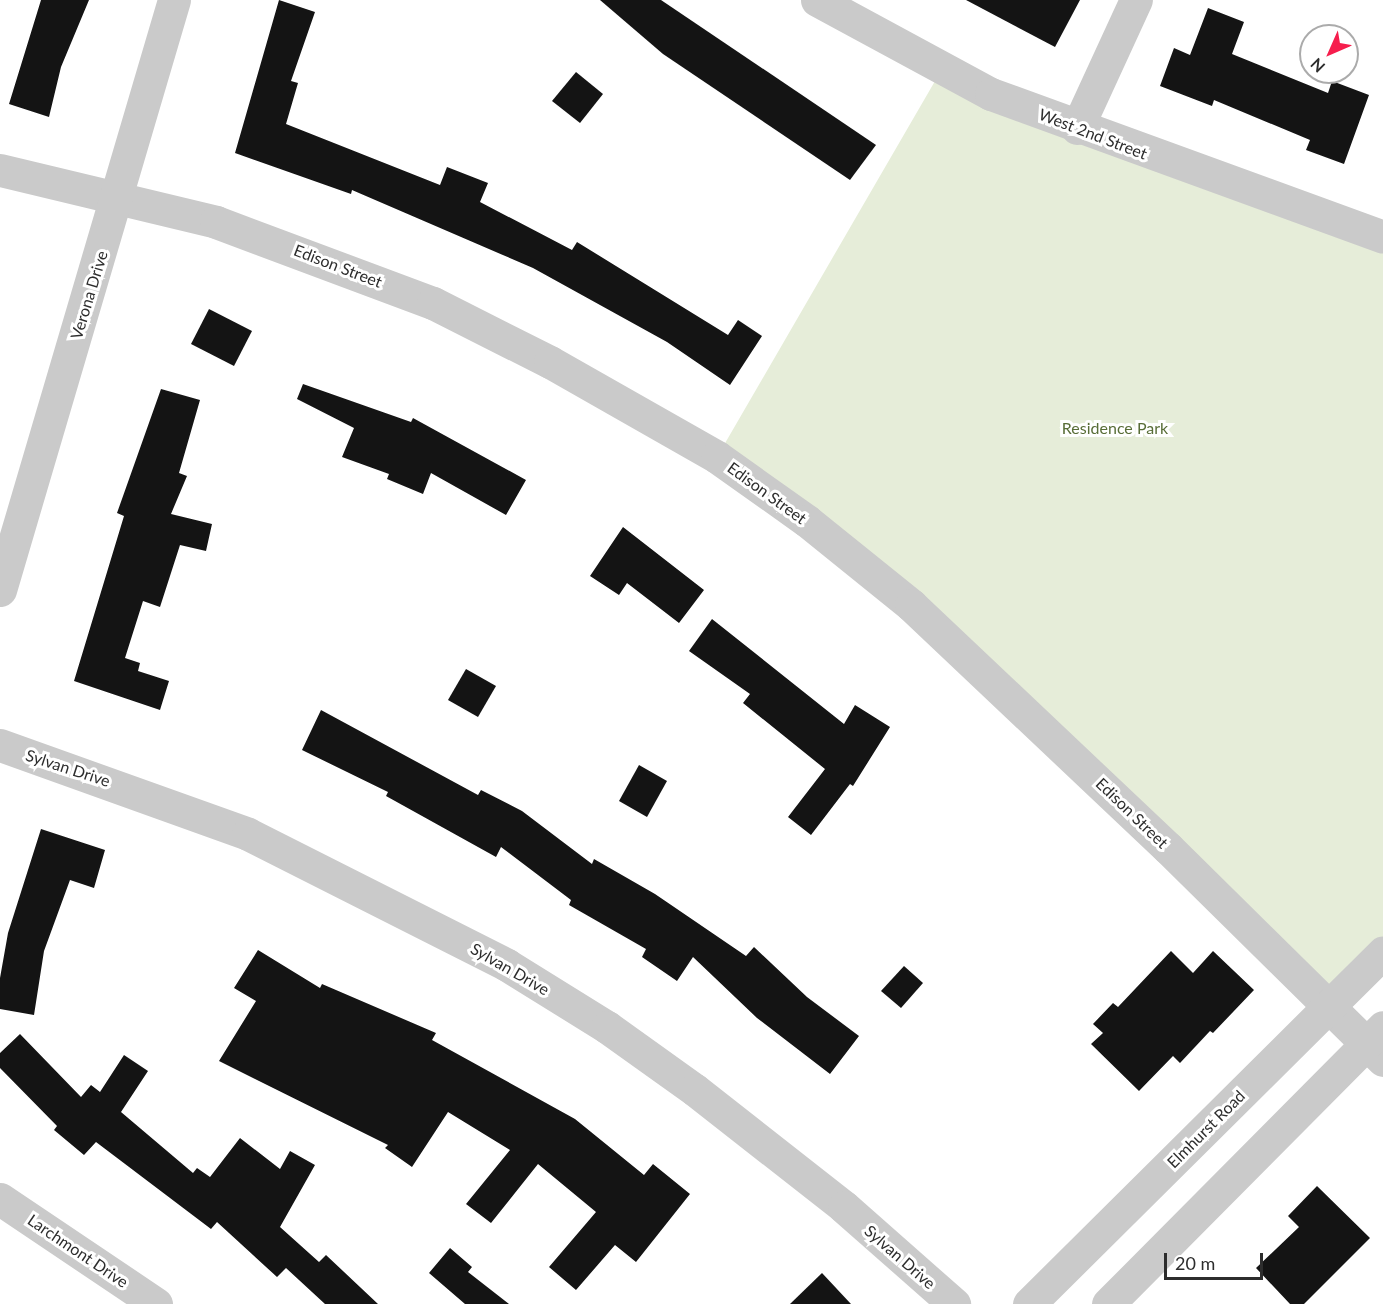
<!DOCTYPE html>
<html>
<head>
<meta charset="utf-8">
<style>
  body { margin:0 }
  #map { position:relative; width:1383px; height:1304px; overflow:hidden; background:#fff; font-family:Lato,sans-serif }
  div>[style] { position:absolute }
  .green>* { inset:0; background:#e6edd9 }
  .building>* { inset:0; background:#141414 }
  .minor>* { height:33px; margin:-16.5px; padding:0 16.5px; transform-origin:16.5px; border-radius:16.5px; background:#cacaca }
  span { translate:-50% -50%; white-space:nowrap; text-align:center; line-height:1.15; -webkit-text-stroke:6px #fff; paint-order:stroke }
  .street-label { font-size:16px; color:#2d2d2d }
  .park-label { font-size:16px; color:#586d37 }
  .north { position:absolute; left:1299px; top:24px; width:60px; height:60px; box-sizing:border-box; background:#fff; border:2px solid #ababab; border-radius:50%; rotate:225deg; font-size:16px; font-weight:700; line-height:24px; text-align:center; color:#2d2d2d }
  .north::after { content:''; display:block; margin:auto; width:21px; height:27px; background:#f61e4d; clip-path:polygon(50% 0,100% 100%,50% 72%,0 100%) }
  .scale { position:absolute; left:1164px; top:1253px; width:99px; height:27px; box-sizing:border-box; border:3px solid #2d2d2d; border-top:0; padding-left:8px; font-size:18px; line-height:21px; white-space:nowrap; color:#2d2d2d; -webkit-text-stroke:4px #fff; paint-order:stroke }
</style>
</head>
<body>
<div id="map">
  <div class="green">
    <div style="clip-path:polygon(942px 69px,1383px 237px,1383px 953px,1329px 1007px,1168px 848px,717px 457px)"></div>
  </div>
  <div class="building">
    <div style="clip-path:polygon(41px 0,89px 0,61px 67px,49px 117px,9px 104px)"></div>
    <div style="clip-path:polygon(279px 0,315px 12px,291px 81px,298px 83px,286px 124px,440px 185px,447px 167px,488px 183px,480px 202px,572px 250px,577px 242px,728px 335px,738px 320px,762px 336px,730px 385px,667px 342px,533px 268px,352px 190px,351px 194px,235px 153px)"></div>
    <div style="clip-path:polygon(600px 0,661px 0,876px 145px,850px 180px,663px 54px)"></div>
    <div style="clip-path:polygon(966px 0,1080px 0,1055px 47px)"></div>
    <div style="clip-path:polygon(1208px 8px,1244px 22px,1232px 54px,1328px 93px,1332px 81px,1369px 95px,1344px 164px,1306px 150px,1310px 140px,1214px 100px,1212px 106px,1160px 86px,1174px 48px,1190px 55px)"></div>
    <div style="clip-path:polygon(576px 72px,603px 94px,580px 123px,552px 101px)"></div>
    <div style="clip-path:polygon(209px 309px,252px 331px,234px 366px,191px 344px)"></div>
    <div style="clip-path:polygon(303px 384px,411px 422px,413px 418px,526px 480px,506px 515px,431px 473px,423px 494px,387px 479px,389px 474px,342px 457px,354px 428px,297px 399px)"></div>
    <div style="clip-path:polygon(161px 389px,200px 400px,179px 473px,187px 476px,171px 514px,212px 524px,206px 551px,180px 545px,160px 607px,143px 601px,125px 658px,140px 663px,138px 671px,169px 681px,160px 710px,74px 681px,124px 516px,117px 513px)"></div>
    <div style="clip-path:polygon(623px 527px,704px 590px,679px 623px,627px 583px,619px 595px,590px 576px)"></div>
    <div style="clip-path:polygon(712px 619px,844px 724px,855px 705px,890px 727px,853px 786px,850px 784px,811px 835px,788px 817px,825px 769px,743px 703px,750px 694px,689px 651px)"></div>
    <div style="clip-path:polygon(466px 669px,496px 686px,478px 717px,448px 700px)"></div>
    <div style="clip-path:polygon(321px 710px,478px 795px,481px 790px,522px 811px,592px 864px,594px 859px,655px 894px,746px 956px,754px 947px,807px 997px,859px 1036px,830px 1074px,757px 1018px,693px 957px,677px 981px,642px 957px,646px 949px,569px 905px,571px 900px,501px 847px,496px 857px,386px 796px,388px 792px,302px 750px)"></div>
    <div style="clip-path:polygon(639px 765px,667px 781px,647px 817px,619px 801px)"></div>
    <div style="clip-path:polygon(41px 829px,105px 850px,94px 888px,70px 880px,44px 951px,34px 1015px,0 1009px,0 978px,8px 933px)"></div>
    <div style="clip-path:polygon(258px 950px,320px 988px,322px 984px,436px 1033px,432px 1040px,575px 1119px,644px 1175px,653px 1164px,690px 1194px,636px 1262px,615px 1245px,576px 1290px,549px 1267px,596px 1212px,538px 1164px,491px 1223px,466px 1204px,510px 1150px,448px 1112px,412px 1167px,385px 1148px,388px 1145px,219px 1061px,256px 1001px,234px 988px)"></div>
    <div style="clip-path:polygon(1171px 951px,1193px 973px,1213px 951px,1254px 990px,1213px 1033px,1210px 1031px,1180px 1063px,1173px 1056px,1139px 1091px,1091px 1044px,1103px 1033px,1093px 1024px,1113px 1003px,1118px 1007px)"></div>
    <div style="clip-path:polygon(904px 966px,923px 983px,901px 1008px,881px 991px)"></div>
    <div style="clip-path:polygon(20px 1034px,81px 1097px,91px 1085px,100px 1092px,124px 1055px,148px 1071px,121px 1112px,193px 1173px,197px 1168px,210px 1177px,240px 1138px,280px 1169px,290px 1151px,315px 1165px,280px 1227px,319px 1262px,326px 1255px,378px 1304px,325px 1304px,286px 1268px,277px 1277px,217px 1222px,211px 1229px,96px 1142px,84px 1155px,54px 1130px,57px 1126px,0 1068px,0 1053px)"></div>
    <div style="clip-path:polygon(1317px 1186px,1370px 1238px,1304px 1304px,1290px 1304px,1256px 1268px,1299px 1227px,1288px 1216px)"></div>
    <div style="clip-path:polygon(450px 1248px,472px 1267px,468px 1272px,509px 1304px,465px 1304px,429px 1273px)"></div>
    <div style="clip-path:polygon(822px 1273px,851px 1304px,790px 1304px)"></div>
  </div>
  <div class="minor">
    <div style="left:817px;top:0;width:198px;rotate:28.4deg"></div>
    <div style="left:991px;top:94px;width:417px;rotate:20deg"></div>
    <div style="left:1077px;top:128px;width:141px;rotate:-65.3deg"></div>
    <div style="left:0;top:170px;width:222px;rotate:13.5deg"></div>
    <div style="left:216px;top:222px;width:232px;rotate:20.5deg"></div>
    <div style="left:433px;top:303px;width:131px;rotate:26.8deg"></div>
    <div style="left:550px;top:362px;width:192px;rotate:29.6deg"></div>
    <div style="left:717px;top:457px;width:110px;rotate:35.4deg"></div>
    <div style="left:807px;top:521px;width:134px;rotate:38.9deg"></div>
    <div style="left:911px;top:605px;width:354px;rotate:43.4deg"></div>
    <div style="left:1168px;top:848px;width:302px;rotate:44.6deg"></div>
    <div style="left:0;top:590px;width:615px;rotate:-73.57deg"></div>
    <div style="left:0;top:745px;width:263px;rotate:19.7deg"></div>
    <div style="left:248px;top:834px;width:290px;rotate:26.8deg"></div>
    <div style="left:507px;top:965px;width:118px;rotate:31.8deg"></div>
    <div style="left:607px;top:1027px;width:108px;rotate:35.6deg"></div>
    <div style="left:695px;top:1090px;width:189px;rotate:38.1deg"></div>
    <div style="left:844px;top:1207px;width:147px;rotate:41.4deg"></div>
    <div style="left:0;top:1199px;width:188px;rotate:33.9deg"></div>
    <div style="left:1029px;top:1304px;width:499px;rotate:-44.8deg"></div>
    <div style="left:1108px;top:1304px;width:390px;rotate:-45.2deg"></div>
  </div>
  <div class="street-label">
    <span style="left:1093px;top:134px;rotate:21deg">West 2nd Street</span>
    <span style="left:338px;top:266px;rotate:21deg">Edison Street</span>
    <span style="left:89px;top:295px;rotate:-73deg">Verona Drive</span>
    <span style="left:767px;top:493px;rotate:36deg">Edison Street</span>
    <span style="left:68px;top:768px;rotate:18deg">Sylvan Drive</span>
    <span style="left:1132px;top:813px;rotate:44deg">Edison Street</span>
    <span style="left:510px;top:969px;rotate:30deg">Sylvan Drive</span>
    <span style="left:1206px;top:1129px;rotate:-45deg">Elmhurst Road</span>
    <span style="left:78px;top:1251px;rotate:34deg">Larchmont Drive</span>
    <span style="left:900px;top:1257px;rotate:41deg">Sylvan Drive</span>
  </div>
  <div class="park-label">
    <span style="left:1115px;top:428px">Residence Park</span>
  </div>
  <div class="north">N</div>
  <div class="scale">20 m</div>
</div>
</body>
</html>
